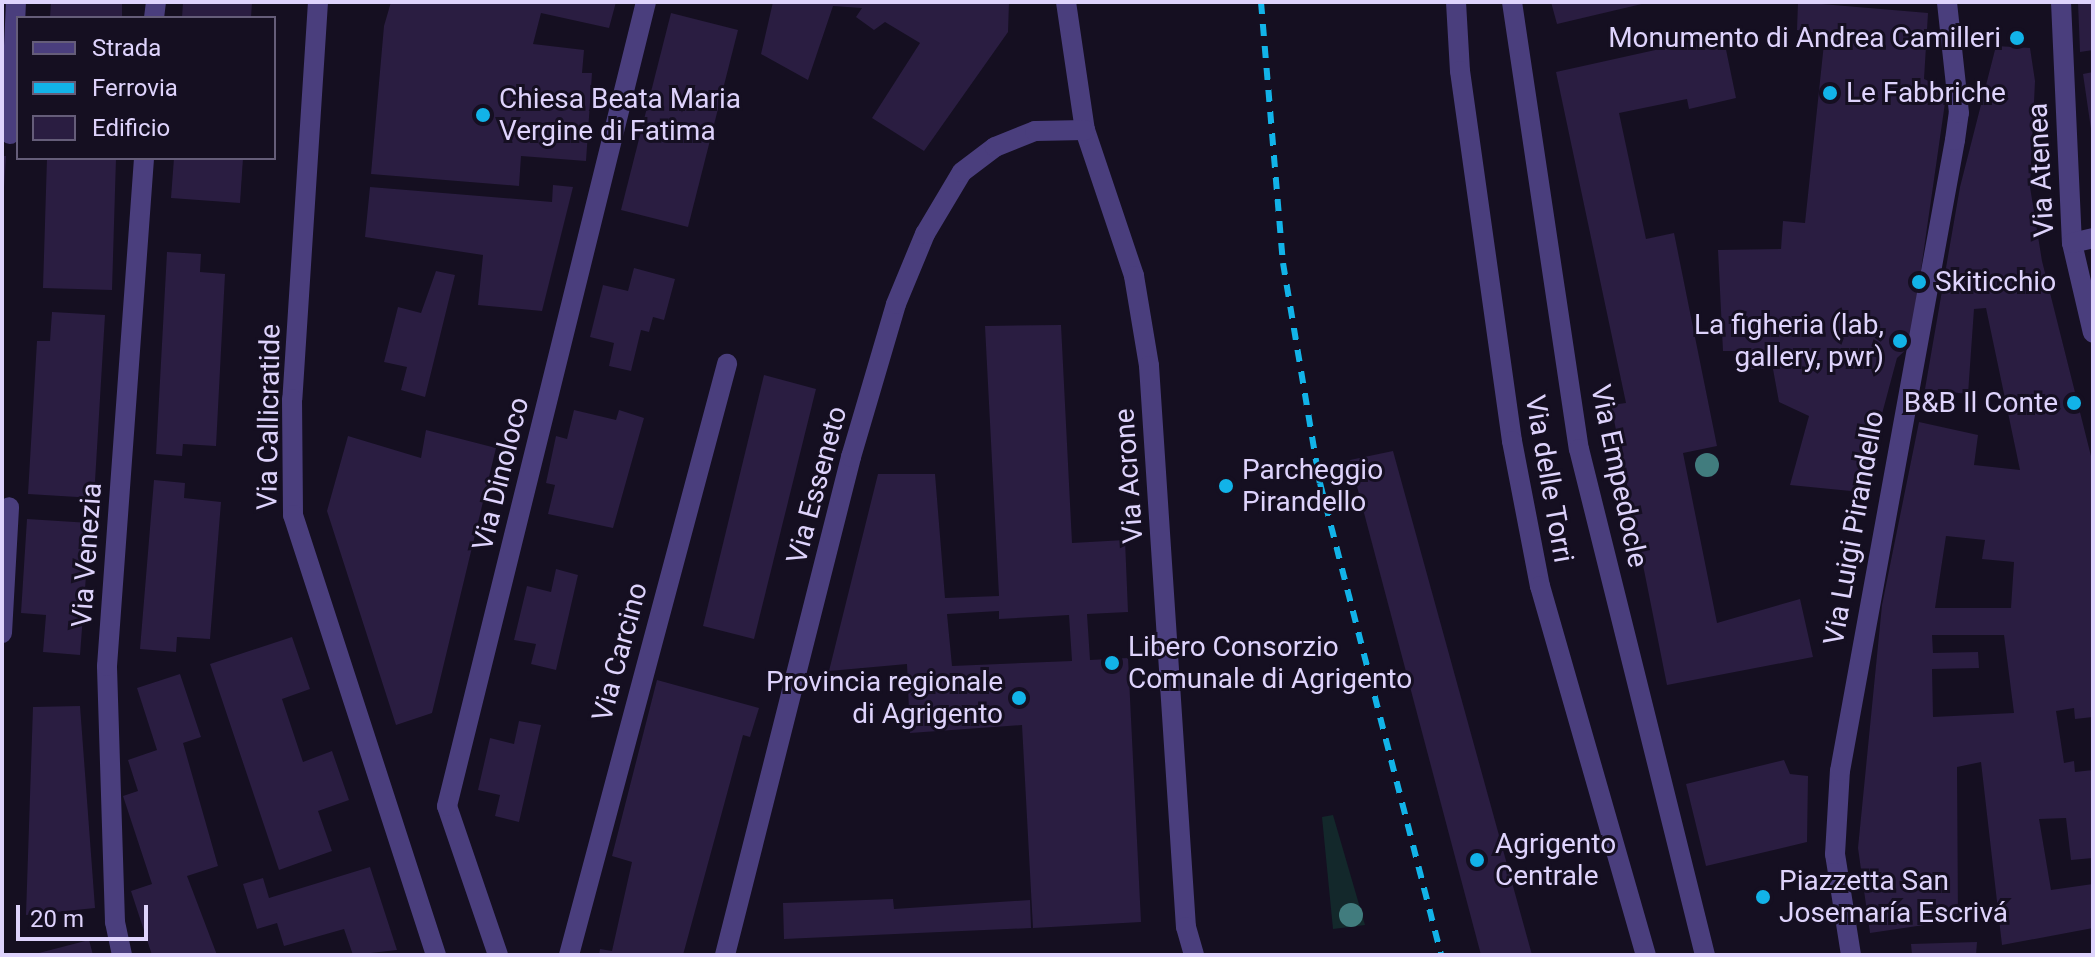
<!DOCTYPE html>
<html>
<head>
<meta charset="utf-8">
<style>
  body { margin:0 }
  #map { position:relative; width:2095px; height:957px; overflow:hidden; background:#150f21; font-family:Roboto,sans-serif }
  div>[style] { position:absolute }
  .green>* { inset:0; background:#13282b }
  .building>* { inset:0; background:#2a1d41 }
  .minor>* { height:20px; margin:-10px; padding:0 10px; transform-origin:10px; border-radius:10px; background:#4a3e7d }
  .rail>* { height:6px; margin-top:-3px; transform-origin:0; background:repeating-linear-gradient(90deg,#12b3e8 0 12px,transparent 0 22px) }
  .trees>* { width:24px; height:24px; margin:-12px; border-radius:50%; background:#417c7e }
  .dots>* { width:22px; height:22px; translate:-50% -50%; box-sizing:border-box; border:4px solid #150f21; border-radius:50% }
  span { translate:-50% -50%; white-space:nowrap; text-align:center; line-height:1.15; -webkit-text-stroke:6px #150f21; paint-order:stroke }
  .poi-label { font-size:28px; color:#ded3fc }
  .right { translate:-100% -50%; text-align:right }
  .left { translate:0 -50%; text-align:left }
  .street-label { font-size:28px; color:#ded3fc }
  .frame { position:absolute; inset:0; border:4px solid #ded3fc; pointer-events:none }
  .legend { position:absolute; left:16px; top:16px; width:260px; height:144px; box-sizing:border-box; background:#150f21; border:2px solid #655d79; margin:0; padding:10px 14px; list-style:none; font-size:24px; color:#ded3fc }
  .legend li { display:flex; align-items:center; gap:16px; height:40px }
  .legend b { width:40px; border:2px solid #655d79 }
  .scale { position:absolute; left:16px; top:905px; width:132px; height:36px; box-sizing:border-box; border:4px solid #ded3fc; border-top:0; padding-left:10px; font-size:24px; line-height:28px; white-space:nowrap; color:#ded3fc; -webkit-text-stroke:6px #150f21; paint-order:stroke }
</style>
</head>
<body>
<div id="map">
  <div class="green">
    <div style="clip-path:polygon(1333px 815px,1365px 925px,1333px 929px,1322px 817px)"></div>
  </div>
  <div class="building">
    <div style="clip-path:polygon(51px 2px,122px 2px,122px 18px,50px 18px)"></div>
    <div style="clip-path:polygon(183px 2px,252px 2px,251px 18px,182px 18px)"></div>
    <div style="clip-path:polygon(391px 2px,616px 2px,609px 28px,541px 13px,533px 44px,584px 50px,582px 73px,592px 73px,586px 161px,521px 156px,519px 186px,371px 174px,384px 26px)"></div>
    <div style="clip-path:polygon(773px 2px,1009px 2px,1008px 32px,924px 151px,872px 118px,920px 43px,885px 22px,874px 30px,856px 17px,862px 8px,833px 6px,808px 80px,761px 54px)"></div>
    <div style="clip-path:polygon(1551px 2px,1646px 2px,1646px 3px,1557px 24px)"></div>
    <div style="clip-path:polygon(1798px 2px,1928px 13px,1924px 79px,1947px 89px,1910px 346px,1897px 358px,1861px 492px,1790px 485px,1809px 416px,1779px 402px,1773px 369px,1744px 369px,1742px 351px,1723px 351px,1718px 250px,1781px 249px,1783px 221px,1805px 223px,1825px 34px,1797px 30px)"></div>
    <div style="clip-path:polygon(2078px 2px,2093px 2px,2093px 50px,2080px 52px)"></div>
    <div style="clip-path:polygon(671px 13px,738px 30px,688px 227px,621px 210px)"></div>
    <div style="clip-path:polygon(1723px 35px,1736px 98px,1689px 109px,1687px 99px,1619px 113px,1646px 239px,1674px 233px,1717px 446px,1683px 453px,1717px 623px,1800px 599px,1813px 657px,1667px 685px,1611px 405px,1626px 403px,1556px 72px)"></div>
    <div style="clip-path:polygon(evenodd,1996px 46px,2030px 48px,2035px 81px,2030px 187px,2042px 261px,2093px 464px,2093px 717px,2075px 719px,2074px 708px,2056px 711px,2064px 763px,2074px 761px,2075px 772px,2093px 770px,2093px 858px,2071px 860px,2066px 818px,2039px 819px,2051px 890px,2093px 884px,2093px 928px,2002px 945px,1981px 762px,1957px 767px,1958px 920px,1870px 933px,1858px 848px,1882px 605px,1919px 422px,1978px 435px,1974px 465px,2020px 470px,1986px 308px,1974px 309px,1968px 394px,1925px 389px,1960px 187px,1996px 46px,1946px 536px,1985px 540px,1982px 559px,2014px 562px,2011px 608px,1935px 608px,1946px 536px,1996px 46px,1932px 635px,2004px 635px,2014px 713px,1933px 717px,1932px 669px,1979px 668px,1978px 652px,1933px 653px,1932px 635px)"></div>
    <div style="clip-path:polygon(2093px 72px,2093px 129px,2091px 129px,2083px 74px)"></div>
    <div style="clip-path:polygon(2px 156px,6px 156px,4px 188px,2px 188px)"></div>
    <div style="clip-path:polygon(47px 158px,116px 158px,112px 290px,43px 288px)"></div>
    <div style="clip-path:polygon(174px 158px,243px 158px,240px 203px,171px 198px)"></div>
    <div style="clip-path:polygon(553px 185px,573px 187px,542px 311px,478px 305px,483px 255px,365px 237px,370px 187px,552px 202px)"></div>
    <div style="clip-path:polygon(167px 252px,201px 254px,200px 272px,225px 274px,216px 446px,183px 444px,182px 456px,156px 454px)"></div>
    <div style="clip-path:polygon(634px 268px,675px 279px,664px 320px,653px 317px,649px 332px,641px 330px,631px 371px,609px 366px,614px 343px,590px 337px,603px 285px,628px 291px)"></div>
    <div style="clip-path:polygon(436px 271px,455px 275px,425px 397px,401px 390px,407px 367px,384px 362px,398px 307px,421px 313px)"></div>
    <div style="clip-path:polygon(52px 312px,105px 315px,94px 498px,28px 494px,37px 341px,50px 341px)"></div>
    <div style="clip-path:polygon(evenodd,1061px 325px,1072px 543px,1125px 540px,1128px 612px,1087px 614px,1090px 660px,1128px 658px,1141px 922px,1033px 928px,1022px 725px,910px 733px,907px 664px,829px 671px,878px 474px,935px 474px,945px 598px,999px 596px,985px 326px,1061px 325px,999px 611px,999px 619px,1069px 615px,1072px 661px,952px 666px,947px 614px,999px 611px)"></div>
    <div style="clip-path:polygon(764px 375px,816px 389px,754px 639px,703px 626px)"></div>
    <div style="clip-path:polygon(574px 410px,616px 420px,619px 410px,644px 418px,613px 528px,548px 514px,555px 485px,546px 483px,556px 436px,567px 439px)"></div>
    <div style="clip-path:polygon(426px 430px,496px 448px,432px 713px,396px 725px,327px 511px,348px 436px,421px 458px)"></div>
    <div style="clip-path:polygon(1393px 451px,1532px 955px,1481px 955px,1350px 460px)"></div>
    <div style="clip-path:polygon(154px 480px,185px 483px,184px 498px,221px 502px,210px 639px,177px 637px,176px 652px,140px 649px)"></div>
    <div style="clip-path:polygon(27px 519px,90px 523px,80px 655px,43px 652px,46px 615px,21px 613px)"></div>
    <div style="clip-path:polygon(556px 569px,578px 575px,556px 670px,531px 664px,536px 644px,514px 640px,527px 586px,551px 592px)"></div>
    <div style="clip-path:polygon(292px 637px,310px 689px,282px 699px,303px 762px,332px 751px,349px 800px,318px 811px,332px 851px,279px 870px,210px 664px)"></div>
    <div style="clip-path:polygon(180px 674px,201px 737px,183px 743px,218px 866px,187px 876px,217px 955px,152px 955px,131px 891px,152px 884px,123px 796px,138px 791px,128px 760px,157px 750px,137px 688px)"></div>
    <div style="clip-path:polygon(657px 680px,759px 708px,750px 737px,743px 735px,683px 955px,599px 955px,600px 949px,612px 951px,632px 862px,612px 856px)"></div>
    <div style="clip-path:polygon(80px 706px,95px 908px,26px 915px,33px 707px)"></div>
    <div style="clip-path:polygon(519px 721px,541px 725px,519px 822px,495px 816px,500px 795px,478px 790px,490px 738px,514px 744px)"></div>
    <div style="clip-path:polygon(1784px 760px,1790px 774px,1808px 776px,1807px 842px,1706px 866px,1686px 784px)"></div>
    <div style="clip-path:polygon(370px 867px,397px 950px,353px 955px,344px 929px,284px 946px,277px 923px,257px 929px,243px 884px,263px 878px,269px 898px)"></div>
    <div style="clip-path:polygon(893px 899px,894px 909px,1030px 900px,1031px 928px,784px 939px,783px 903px)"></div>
    <div style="clip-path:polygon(89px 940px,93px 955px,35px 955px,35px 954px)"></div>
    <div style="clip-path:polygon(1977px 942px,1976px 955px,1912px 955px,1911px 944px)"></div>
  </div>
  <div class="minor">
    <div style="left:318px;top:2px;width:398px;rotate:93.7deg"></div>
    <div style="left:292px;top:399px;width:116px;rotate:89.5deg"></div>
    <div style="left:293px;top:515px;width:463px;rotate:72deg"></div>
    <div style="left:1066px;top:2px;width:129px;rotate:81.6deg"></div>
    <div style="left:1085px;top:130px;width:154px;rotate:71.4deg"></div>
    <div style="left:1134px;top:276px;width:91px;rotate:80.5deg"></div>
    <div style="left:1149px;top:366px;width:562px;rotate:86.23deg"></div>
    <div style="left:1186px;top:927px;width:29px;rotate:74deg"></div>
    <div style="left:1456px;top:2px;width:69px;rotate:86.7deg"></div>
    <div style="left:1460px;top:71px;width:374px;rotate:82deg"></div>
    <div style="left:1512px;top:441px;width:148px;rotate:79.1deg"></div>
    <div style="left:1540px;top:586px;width:384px;rotate:74deg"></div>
    <div style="left:1512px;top:2px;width:452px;rotate:81.5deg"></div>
    <div style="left:1579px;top:449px;width:521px;rotate:76.02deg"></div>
    <div style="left:2061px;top:2px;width:241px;rotate:87.4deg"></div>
    <div style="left:2072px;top:243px;width:92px;rotate:76.9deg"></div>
    <div style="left:154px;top:18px;width:16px;rotate:-83deg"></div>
    <div style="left:10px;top:134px;width:132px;rotate:-87.4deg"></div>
    <div style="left:2072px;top:243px;width:22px;rotate:-13deg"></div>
    <div style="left:2px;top:633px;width:126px;rotate:-86.8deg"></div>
    <div style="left:122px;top:955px;width:34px;rotate:-102deg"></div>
    <div style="left:115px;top:922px;width:256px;rotate:-91.8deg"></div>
    <div style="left:107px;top:666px;width:509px;rotate:-85.83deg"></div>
    <div style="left:498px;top:955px;width:157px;rotate:-108.9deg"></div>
    <div style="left:447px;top:806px;width:828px;rotate:-76.1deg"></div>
    <div style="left:569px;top:955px;width:612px;rotate:-75.03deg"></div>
    <div style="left:725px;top:955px;width:514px;rotate:-75.8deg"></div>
    <div style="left:851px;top:457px;width:159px;rotate:-73.6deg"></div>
    <div style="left:896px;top:304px;width:76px;rotate:-67.5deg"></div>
    <div style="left:925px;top:234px;width:72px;rotate:-59.2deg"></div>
    <div style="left:962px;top:172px;width:41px;rotate:-37.1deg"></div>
    <div style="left:995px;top:147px;width:43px;rotate:-21.8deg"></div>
    <div style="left:1035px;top:131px;width:50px;rotate:-1.1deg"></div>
    <div style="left:1851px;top:955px;width:102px;rotate:-99deg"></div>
    <div style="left:1835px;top:854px;width:83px;rotate:-86.6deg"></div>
    <div style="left:1840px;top:771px;width:641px;rotate:-79.67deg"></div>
    <div style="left:1955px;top:140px;width:27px;rotate:-82deg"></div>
    <div style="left:1959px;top:113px;width:112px;rotate:-96.2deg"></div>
  </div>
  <div class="rail">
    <div style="left:1261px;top:2px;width:262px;rotate:85.2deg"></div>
    <div style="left:1283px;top:263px;width:223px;rotate:80.5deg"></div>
    <div style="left:1320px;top:483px;width:487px;rotate:75.6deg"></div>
  </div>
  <div class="trees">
    <div style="left:1707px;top:465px"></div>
    <div style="left:1351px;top:915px"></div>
  </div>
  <div class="dots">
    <div style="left:2017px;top:38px;background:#12b3e8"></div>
    <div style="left:1830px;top:93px;background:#12b3e8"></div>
    <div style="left:483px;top:115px;background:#12b3e8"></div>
    <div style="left:1919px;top:282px;background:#12b3e8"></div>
    <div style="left:1900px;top:341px;background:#12b3e8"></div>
    <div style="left:2074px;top:403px;background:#12b3e8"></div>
    <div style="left:1226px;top:486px;background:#12b3e8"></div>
    <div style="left:1112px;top:663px;background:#12b3e8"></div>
    <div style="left:1019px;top:698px;background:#12b3e8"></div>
    <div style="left:1477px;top:860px;background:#12b3e8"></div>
    <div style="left:1763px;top:897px;background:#12b3e8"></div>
  </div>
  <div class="poi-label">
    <span class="right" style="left:2001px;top:38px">Monumento di Andrea Camilleri</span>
    <span class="left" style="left:1846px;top:93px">Le Fabbriche</span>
    <span class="left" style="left:499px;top:115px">Chiesa Beata Maria<br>Vergine di Fatima</span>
    <span class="left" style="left:1935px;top:282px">Skiticchio</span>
    <span class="right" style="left:1884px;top:341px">La figheria (lab,<br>gallery, pwr)</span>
    <span class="right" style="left:2058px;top:403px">B&amp;B Il Conte</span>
    <span class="left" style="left:1242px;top:486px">Parcheggio<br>Pirandello</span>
    <span class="left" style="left:1128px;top:663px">Libero Consorzio<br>Comunale di Agrigento</span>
    <span class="right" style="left:1003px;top:698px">Provincia regionale<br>di Agrigento</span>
    <span class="left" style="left:1495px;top:860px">Agrigento<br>Centrale</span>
    <span class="left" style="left:1779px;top:897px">Piazzetta San<br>Josemaría Escrivá</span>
  </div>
  <div class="street-label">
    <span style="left:2041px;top:170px;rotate:-93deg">Via Atenea</span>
    <span style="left:269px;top:417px;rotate:-89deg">Via Callicratide</span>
    <span style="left:501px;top:474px;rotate:-76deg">Via Dinoloco</span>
    <span style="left:1129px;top:476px;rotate:-94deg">Via Acrone</span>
    <span style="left:1619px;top:476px;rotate:78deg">Via Empedocle</span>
    <span style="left:1549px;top:479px;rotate:80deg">Via delle Torri</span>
    <span style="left:817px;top:485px;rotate:-75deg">Via Esseneto</span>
    <span style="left:1854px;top:528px;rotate:-80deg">Via Luigi Pirandello</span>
    <span style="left:87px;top:555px;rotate:-86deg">Via Venezia</span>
    <span style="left:620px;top:652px;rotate:-75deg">Via Carcino</span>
  </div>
  <div class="frame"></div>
  <ul class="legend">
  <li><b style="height:10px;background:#4a3e7d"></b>Strada</li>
  <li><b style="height:10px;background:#12b3e8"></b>Ferrovia</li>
  <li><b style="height:22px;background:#2a1d41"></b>Edificio</li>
  </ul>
  <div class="scale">20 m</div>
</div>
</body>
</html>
